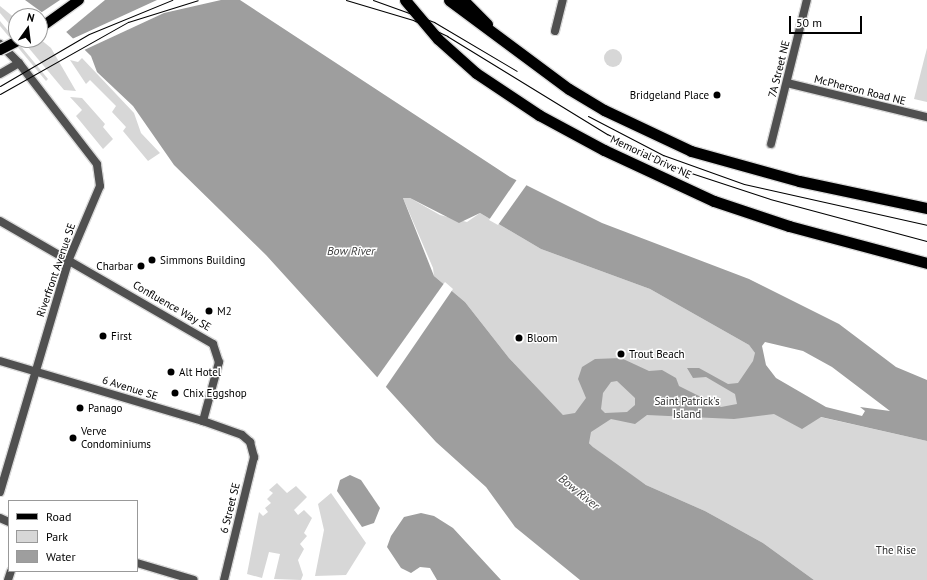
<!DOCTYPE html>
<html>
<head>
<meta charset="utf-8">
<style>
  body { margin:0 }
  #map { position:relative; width:927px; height:580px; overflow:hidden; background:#fff; font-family:"PT Sans",sans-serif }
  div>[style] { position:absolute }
  .green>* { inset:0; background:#d7d7d7 }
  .round { border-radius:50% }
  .water>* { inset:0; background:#9e9e9e }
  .pier>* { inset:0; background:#fff }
  .roads { filter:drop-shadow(1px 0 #dbdbdb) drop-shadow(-1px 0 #dbdbdb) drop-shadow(0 1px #dbdbdb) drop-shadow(0 -1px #dbdbdb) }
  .minor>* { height:8px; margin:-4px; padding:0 4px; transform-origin:4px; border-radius:4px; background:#505050 }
  .tertiary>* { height:8px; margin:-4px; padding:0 4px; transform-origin:4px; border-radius:4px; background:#505050 }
  .primary>* { height:10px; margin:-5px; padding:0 5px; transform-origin:5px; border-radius:5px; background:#000 }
  .trunk>* { height:11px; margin:-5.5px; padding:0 5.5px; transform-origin:5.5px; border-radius:5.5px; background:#000 }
  .tram>* { height:1px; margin:-0.5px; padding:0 0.5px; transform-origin:0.5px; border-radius:0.5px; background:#000 }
  .bridges { filter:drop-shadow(1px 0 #dbdbdb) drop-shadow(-1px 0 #dbdbdb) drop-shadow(0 1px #dbdbdb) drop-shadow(0 -1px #dbdbdb) }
  .primary-bridge>* { height:10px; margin:-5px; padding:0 5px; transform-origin:5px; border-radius:5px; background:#000 }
  .dots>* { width:11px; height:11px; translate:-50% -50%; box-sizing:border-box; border:2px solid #fff; border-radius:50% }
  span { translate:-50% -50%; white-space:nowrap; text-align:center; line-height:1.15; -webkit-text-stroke:3px #fff; paint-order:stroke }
  .street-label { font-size:11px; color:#000 }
  .poi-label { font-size:11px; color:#000 }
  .right { translate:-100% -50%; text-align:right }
  .left { translate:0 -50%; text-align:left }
  .park-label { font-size:11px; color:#2e2e2e }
  .water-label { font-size:12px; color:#3f3f3f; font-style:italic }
  .legend { position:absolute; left:8px; top:500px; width:130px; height:72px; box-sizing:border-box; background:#fff; border:1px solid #999; margin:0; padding:5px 7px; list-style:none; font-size:12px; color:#000 }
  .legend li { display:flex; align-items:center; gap:8px; height:20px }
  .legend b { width:20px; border:1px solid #999 }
  .north { position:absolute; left:8px; top:8px; width:40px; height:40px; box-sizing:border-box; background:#fff; border:1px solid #999; border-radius:50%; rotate:14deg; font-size:11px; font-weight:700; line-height:16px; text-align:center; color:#000 }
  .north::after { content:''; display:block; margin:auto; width:14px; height:18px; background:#000; clip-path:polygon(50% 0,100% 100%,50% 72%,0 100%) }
  .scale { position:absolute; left:789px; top:16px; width:73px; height:18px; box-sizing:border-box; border:2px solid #000; border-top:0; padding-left:5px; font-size:12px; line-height:14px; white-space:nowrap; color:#000; -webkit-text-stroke:3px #fff; paint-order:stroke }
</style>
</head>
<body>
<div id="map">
  <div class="green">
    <div style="clip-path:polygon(0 6px,16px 19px,16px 32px,0 13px)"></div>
    <div style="clip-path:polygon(0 21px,48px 79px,46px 81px,0 26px)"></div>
    <div style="clip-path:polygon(40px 39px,51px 48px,76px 91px,64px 90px,22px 40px)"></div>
    <div style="clip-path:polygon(927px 48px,927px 102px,914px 99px)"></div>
    <div class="round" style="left:604px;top:49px;width:18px;height:18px"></div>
    <div style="clip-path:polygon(82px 58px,134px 113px,141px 133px,160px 153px,148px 161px,123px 131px,126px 127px,112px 112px,116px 106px,90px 80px,86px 84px,70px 60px,78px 62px)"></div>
    <div style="clip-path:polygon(70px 97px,82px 98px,105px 124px,103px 127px,113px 139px,103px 149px,76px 116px,82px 110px)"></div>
    <div style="clip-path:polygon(403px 198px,410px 198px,440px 215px,467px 222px,480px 213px,541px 249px,650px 289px,749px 345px,787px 395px,820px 417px,927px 441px,927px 580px,814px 580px,763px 543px,705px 511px,646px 485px,616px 465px,593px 447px,509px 358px,465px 302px,434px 276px,433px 268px)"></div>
    <div style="clip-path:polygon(277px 483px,287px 493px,296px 486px,307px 497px,294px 510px,298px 515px,304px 510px,312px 518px,304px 533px,307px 536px,300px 544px,304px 549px,298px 560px,303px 575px,301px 580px,274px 579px,280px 554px,269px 552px,262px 578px,247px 574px,259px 512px,263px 516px,268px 512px,265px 508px,271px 503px,267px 499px,273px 493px,269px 490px)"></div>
    <div style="clip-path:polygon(331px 493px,366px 543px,346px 575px,315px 576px,324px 530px,318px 504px)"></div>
  </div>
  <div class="water">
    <div style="clip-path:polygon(evenodd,25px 0,240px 0,510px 177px,602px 223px,749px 279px,839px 324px,896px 367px,927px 380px,927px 441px,821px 417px,802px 429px,774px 414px,734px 419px,647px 415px,635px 424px,611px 419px,591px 432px,589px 443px,593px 447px,646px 485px,705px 511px,763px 543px,814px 580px,580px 580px,515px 527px,486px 487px,436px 442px,266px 255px,174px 165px,133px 106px,97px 72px,91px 56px,58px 24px,25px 0,403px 198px,410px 198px,459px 223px,480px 213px,541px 249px,650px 289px,749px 345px,755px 353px,753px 361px,738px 383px,728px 384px,699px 368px,687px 368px,693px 378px,706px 377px,735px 394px,737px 404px,721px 407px,679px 386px,676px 378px,662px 370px,649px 371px,621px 358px,595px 359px,582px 367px,578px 379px,586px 398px,575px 413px,563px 415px,509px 358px,465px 302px,434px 276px,403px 198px,25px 0,765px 342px,803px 351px,832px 367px,890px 411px,860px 407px,865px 411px,862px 416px,826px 407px,776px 378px,766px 365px,762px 346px,765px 342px,25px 0,617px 381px,635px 398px,635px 405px,627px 412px,605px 413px,601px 409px,603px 393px,611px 382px,617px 381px)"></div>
    <div style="clip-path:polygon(350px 475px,361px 480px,380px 508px,374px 523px,362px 527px,337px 491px,340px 480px)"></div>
    <div style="clip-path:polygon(421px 513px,434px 516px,453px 528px,501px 580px,437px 580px,430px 568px,420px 567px,411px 573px,401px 568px,387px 547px,391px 536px,404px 517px)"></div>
  </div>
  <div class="pier">
    <div style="clip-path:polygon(60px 0,105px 0,65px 33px,39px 14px)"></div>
    <div style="clip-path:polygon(157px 0,221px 0,164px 13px,82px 51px,72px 39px)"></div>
    <div style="clip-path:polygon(518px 178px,528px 183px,498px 225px,489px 220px)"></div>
    <div style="clip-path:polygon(445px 282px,453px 289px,385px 388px,376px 379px)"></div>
  </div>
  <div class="roads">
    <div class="minor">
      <div style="left:555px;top:31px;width:32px;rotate:-76deg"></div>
      <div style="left:787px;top:83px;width:144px;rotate:13.7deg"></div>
      <div style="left:771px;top:144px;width:148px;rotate:-76deg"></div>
      <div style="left:0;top:221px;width:246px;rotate:30deg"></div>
      <div style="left:213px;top:344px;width:19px;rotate:72deg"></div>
      <div style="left:219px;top:362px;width:61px;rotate:105.2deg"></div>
      <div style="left:0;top:492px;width:243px;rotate:-73.5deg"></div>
      <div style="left:69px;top:259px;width:79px;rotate:-67deg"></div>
      <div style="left:100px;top:186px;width:22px;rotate:-98deg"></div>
      <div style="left:97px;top:164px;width:128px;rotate:-127.7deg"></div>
      <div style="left:0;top:518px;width:10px;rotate:24deg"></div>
      <div style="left:137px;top:563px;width:59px;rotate:16.6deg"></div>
      <div style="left:8px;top:580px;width:9px;rotate:-72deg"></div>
    </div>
    <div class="tertiary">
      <div style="left:0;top:44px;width:27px;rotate:45deg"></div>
      <div style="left:19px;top:63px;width:22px;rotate:150deg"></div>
      <div style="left:0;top:361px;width:212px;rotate:16.5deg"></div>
      <div style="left:203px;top:421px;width:41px;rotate:19.7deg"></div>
      <div style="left:242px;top:435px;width:11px;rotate:41deg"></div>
      <div style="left:250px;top:442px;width:16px;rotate:75deg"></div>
      <div style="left:254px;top:457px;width:127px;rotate:103.7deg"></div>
    </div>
    <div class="primary">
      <div style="left:40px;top:28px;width:48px;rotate:-35.7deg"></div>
    </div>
    <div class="trunk">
      <div style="left:405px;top:0;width:51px;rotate:49.8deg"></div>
      <div style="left:438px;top:39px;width:51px;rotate:41.8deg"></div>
      <div style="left:476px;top:73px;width:76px;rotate:33.7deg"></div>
      <div style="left:539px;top:115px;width:74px;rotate:28.3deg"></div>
      <div style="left:604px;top:150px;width:121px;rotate:24.9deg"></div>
      <div style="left:714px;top:201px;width:79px;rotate:18.4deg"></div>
      <div style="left:789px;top:226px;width:143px;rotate:15deg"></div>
      <div style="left:449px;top:0;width:149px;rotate:36.6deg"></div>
      <div style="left:569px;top:89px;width:41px;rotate:31deg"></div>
      <div style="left:604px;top:110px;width:96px;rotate:25.2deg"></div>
      <div style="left:691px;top:151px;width:112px;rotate:15.5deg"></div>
      <div style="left:799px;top:181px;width:131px;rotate:11.9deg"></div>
      <div style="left:463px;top:0;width:34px;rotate:45deg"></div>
    </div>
  </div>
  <div class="tram">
    <div style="left:346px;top:0;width:70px;rotate:16.6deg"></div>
    <div style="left:413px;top:20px;width:38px;rotate:25deg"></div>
    <div style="left:447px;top:36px;width:188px;rotate:31.5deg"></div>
    <div style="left:607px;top:134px;width:86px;rotate:25.4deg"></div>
    <div style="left:685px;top:171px;width:89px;rotate:18.2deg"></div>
    <div style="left:770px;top:199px;width:163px;rotate:15deg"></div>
    <div style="left:373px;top:0;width:65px;rotate:19.8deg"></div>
    <div style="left:434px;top:22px;width:96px;rotate:30.6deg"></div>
    <div style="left:0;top:86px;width:103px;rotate:-30.3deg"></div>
    <div style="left:89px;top:34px;width:90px;rotate:-22.3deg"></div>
    <div style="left:0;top:94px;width:147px;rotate:-29.4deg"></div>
    <div style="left:128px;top:22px;width:73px;rotate:-17.4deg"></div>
    <div style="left:588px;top:116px;width:85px;rotate:27.5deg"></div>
    <div style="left:663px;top:155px;width:86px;rotate:19.7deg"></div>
    <div style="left:744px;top:184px;width:188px;rotate:12.6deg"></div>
  </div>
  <div class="bridges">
    <div class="primary-bridge">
      <div style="left:0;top:50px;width:22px;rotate:-27deg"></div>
    </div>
  </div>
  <div class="dots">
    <div style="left:717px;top:95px;background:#000"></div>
    <div style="left:152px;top:260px;background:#000"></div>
    <div style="left:141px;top:266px;background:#000"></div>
    <div style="left:209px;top:311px;background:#000"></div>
    <div style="left:103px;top:336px;background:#000"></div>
    <div style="left:519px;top:338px;background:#000"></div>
    <div style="left:621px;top:354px;background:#000"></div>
    <div style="left:171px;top:372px;background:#000"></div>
    <div style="left:175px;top:393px;background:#000"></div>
    <div style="left:80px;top:408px;background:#000"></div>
    <div style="left:73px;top:438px;background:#000"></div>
  </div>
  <div class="street-label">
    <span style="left:779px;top:69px;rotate:-76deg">7A Street NE</span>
    <span style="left:860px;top:90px;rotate:14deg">McPherson Road NE</span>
    <span style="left:651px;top:157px;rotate:25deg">Memorial Drive NE</span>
    <span style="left:56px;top:270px;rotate:-71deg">Riverfront Avenue SE</span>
    <span style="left:172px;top:306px;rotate:30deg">Confluence Way SE</span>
    <span style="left:130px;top:388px;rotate:17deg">6 Avenue SE</span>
    <span style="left:230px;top:508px;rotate:-76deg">6 Street SE</span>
  </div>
  <div class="poi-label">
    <span class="right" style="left:709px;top:95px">Bridgeland Place</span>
    <span class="left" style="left:160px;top:260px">Simmons Building</span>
    <span class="right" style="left:133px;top:266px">Charbar</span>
    <span class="left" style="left:217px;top:311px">M2</span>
    <span class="left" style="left:111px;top:336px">First</span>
    <span class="left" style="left:527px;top:338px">Bloom</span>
    <span class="left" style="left:629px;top:354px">Trout Beach</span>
    <span class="left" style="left:179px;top:372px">Alt Hotel</span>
    <span class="left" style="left:183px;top:393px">Chix Eggshop</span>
    <span class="left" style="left:88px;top:408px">Panago</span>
    <span class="left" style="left:81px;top:438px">Verve<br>Condominiums</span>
  </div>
  <div class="park-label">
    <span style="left:687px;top:408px">Saint Patrick's<br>Island</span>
    <span style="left:896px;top:550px">The Rise</span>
  </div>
  <div class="water-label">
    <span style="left:351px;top:251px">Bow River</span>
    <span style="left:579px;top:492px;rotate:39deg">Bow River</span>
  </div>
  <ul class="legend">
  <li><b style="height:5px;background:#000"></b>Road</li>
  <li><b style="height:11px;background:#d7d7d7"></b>Park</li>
  <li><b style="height:11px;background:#9e9e9e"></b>Water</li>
  </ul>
  <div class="north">N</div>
  <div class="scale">50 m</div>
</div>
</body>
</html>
